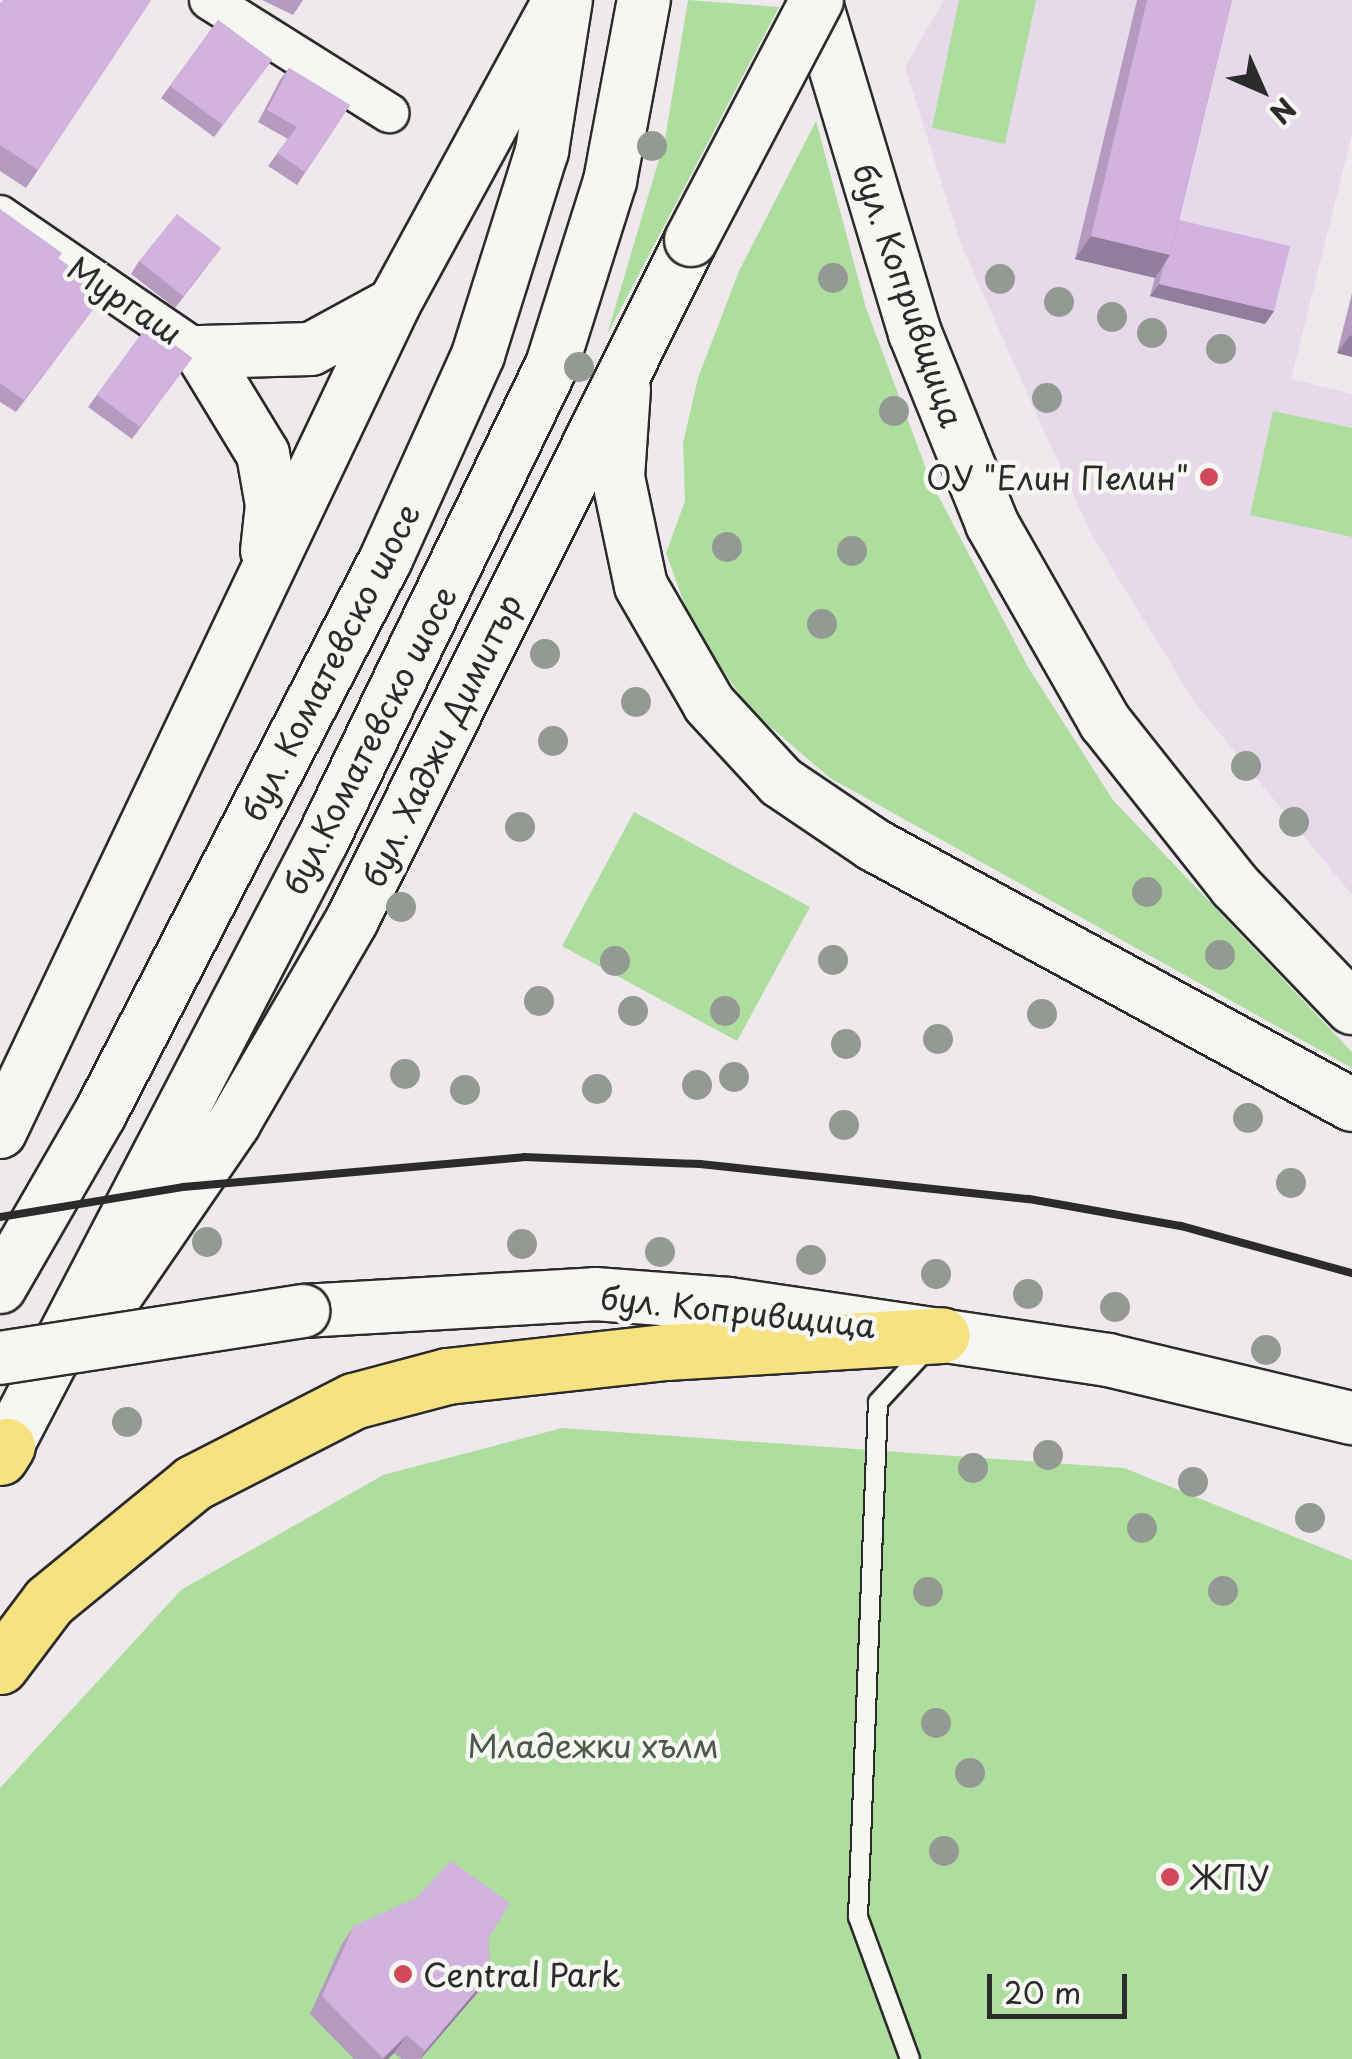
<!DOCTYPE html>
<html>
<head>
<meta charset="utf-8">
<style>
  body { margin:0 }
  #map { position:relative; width:1352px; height:2059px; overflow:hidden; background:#efe9ee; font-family:"Playpen Sans",sans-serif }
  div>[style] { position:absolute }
  .built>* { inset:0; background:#e6d9ea }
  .green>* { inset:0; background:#adde9e }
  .roads { filter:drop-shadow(2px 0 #2b2b2b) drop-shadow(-2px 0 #2b2b2b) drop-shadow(0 2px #2b2b2b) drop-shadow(0 -2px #2b2b2b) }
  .lane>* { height:18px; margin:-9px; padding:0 9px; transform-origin:9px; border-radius:9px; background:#f6f6f2 }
  .street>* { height:38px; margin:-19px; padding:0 19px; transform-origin:19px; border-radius:19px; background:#f6f6f2 }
  .secondary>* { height:52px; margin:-26px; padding:0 26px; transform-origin:26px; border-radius:26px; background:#f6f6f2 }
  .primary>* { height:55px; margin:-27.5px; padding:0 27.5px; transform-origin:27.5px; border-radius:27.5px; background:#f6e281 }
  .rail>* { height:8px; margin:-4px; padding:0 4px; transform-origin:4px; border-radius:4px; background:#2b2b2b }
  .bridges { filter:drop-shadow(2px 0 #2b2b2b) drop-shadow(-2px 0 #2b2b2b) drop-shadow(0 2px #2b2b2b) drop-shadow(0 -2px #2b2b2b) }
  .secondary-bridge>* { height:52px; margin:-26px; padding:0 26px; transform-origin:26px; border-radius:26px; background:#f6f6f2 }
  .trees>* { width:30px; height:30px; margin:-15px; border-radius:50%; background:#959993 }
  .wall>* { inset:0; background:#b59ac0 }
  .shaded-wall>* { inset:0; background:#937d9c }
  .building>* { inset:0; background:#d2b3df }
  .dots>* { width:28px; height:28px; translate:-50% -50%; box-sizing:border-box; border:5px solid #f6f6f2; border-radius:50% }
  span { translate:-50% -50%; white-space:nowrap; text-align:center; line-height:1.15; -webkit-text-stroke:9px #f6f6f2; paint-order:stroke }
  .street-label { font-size:32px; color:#2b2b2b }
  .poi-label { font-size:32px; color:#2b2b2b }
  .right { translate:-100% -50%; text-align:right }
  .left { translate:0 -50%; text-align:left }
  .park-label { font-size:32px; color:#4c5848 }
  .north { position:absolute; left:1212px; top:40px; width:100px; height:100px; -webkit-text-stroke:8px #f6f6f2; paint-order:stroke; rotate:135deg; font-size:28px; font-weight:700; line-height:40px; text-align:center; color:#2b2b2b }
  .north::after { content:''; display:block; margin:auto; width:35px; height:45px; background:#2b2b2b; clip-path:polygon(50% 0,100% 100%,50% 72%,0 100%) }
  .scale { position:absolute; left:987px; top:1974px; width:140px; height:45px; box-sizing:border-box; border:5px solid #2b2b2b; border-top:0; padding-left:12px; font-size:30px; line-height:35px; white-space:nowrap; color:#2b2b2b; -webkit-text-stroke:8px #f6f6f2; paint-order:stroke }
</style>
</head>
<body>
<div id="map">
  <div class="built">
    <div style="clip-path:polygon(944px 0,1352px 0,1352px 134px,1291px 379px,1352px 394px,1352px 895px,1195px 703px,1093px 537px,1038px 418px,961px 244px,905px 67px)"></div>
  </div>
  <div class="green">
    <div style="clip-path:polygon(688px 0,779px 7px,607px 335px,665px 139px)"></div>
    <div style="clip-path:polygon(959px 0,1036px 0,1005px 144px,932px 128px)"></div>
    <div style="clip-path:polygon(816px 121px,866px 308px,931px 482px,1028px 667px,1113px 800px,1352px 1052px,1352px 1068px,830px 778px,751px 710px,694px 630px,666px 553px,685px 501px,683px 443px,698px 378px,739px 271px)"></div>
    <div style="clip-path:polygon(1273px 411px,1352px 428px,1352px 537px,1250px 515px)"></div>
    <div style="clip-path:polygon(634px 812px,810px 907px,737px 1041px,562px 946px)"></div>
    <div style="clip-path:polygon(562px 1428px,1124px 1468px,1352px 1560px,1352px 2059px,0 2059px,0 1788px,181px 1590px,383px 1475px)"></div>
  </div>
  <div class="roads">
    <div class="lane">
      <div style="left:910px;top:2059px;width:151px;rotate:-110.1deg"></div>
      <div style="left:858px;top:1917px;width:515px;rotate:-87.78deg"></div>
      <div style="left:878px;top:1402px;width:76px;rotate:-47.1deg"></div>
    </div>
    <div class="street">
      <div style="left:209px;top:0;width:213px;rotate:32.1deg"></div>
      <div style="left:0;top:215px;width:243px;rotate:34.3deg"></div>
    </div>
    <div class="secondary">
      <div style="left:815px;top:0;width:348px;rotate:73.3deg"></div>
      <div style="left:915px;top:333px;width:206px;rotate:68deg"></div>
      <div style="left:992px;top:524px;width:228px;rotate:60.3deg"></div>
      <div style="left:1105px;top:722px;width:209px;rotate:51.6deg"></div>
      <div style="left:1235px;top:886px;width:169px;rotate:46.2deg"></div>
      <div style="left:201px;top:352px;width:119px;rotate:58.7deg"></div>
      <div style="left:263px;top:454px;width:52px;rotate:80deg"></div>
      <div style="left:272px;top:505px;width:46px;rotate:96.2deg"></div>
      <div style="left:201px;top:352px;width:110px;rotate:-1.6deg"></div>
      <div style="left:311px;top:349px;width:94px;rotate:-28.5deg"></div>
      <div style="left:624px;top:389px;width:88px;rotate:93.9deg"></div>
      <div style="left:618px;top:477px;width:111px;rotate:78.1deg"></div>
      <div style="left:641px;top:586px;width:136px;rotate:60deg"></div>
      <div style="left:709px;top:704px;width:106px;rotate:47.3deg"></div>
      <div style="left:781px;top:782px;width:112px;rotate:34.1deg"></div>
      <div style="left:874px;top:845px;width:544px;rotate:28.54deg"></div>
      <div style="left:0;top:1132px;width:917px;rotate:-64.55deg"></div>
      <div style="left:394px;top:304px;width:346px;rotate:-61.4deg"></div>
      <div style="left:0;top:1287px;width:200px;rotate:-60deg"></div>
      <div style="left:100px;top:1114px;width:624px;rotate:-62.74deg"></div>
      <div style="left:386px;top:559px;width:224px;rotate:-65.7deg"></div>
      <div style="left:478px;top:355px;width:214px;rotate:-72.6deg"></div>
      <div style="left:542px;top:151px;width:153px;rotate:-81deg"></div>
      <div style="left:303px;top:1311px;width:292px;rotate:-3.3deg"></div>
      <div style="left:595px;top:1294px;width:134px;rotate:4.3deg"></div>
      <div style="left:729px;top:1304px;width:383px;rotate:8.4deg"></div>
      <div style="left:1108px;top:1360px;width:251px;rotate:13.4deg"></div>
      <div style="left:96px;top:1324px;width:244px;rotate:-55.5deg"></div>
      <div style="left:234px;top:1123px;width:235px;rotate:-59.8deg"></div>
      <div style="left:352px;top:920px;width:760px;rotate:-63.5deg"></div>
      <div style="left:7px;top:1446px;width:682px;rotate:-62.5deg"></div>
      <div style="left:322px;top:841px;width:529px;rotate:-64.21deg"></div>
      <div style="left:552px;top:365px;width:193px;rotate:-72.5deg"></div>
      <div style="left:610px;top:181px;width:184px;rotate:-79.4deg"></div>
    </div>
    <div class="primary">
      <div style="left:0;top:1457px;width:13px;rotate:-58deg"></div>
      <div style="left:0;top:1666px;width:81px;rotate:-53deg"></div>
      <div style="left:49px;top:1601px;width:186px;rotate:-39.3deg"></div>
      <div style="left:193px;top:1483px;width:180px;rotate:-27.1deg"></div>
      <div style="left:353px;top:1401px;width:97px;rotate:-14.9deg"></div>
      <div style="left:447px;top:1376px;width:220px;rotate:-6.3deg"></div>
      <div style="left:666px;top:1352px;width:276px;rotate:-3.5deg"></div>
    </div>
  </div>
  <div class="rail">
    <div style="left:0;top:1217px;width:185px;rotate:-9.3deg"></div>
    <div style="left:183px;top:1187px;width:342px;rotate:-5deg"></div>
    <div style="left:524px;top:1157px;width:176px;rotate:2.3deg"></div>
    <div style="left:700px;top:1164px;width:331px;rotate:6.1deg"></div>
    <div style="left:1029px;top:1199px;width:154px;rotate:10.1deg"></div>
    <div style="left:1181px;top:1226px;width:177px;rotate:15.4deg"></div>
  </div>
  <div class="bridges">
    <div class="secondary-bridge">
      <div style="left:691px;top:240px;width:271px;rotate:-62.3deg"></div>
      <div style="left:0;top:1358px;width:307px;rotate:-8.8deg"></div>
    </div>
  </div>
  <div class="trees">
    <div style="left:652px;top:146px"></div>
    <div style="left:833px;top:278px"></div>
    <div style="left:1000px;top:279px"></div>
    <div style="left:1059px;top:302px"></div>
    <div style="left:1112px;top:317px"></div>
    <div style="left:1152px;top:333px"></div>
    <div style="left:1221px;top:349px"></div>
    <div style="left:579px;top:367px"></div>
    <div style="left:1047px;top:398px"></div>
    <div style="left:894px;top:411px"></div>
    <div style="left:727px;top:547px"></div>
    <div style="left:852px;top:551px"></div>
    <div style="left:822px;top:624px"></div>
    <div style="left:545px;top:654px"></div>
    <div style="left:636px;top:702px"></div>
    <div style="left:553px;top:741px"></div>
    <div style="left:1246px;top:766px"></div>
    <div style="left:1294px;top:822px"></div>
    <div style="left:520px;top:827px"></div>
    <div style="left:1147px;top:892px"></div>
    <div style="left:401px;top:907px"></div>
    <div style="left:1220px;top:955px"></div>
    <div style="left:833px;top:960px"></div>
    <div style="left:615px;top:961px"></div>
    <div style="left:539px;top:1001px"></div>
    <div style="left:633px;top:1011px"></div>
    <div style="left:725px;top:1011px"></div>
    <div style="left:1042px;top:1014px"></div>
    <div style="left:938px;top:1039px"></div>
    <div style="left:846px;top:1044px"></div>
    <div style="left:405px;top:1074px"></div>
    <div style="left:734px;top:1077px"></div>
    <div style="left:697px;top:1085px"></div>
    <div style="left:597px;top:1089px"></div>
    <div style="left:465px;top:1090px"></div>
    <div style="left:1248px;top:1118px"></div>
    <div style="left:844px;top:1125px"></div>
    <div style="left:1291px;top:1183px"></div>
    <div style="left:207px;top:1242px"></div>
    <div style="left:522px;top:1244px"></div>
    <div style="left:660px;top:1252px"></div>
    <div style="left:811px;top:1260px"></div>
    <div style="left:936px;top:1274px"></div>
    <div style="left:1028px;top:1294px"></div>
    <div style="left:1115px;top:1307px"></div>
    <div style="left:1266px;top:1350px"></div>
    <div style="left:127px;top:1422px"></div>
    <div style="left:1048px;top:1455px"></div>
    <div style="left:973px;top:1468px"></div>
    <div style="left:1193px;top:1482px"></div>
    <div style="left:1310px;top:1518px"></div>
    <div style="left:1142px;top:1528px"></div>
    <div style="left:1223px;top:1591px"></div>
    <div style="left:928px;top:1592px"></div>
    <div style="left:936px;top:1723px"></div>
    <div style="left:970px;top:1773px"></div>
    <div style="left:944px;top:1851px"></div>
  </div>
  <div class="wall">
    <div style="clip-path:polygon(151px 0,26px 188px,0 171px,0 3px)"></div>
    <div style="clip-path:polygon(262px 0,303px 0,293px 15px)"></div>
    <div style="clip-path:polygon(1137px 0,1232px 0,1179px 220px,1274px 311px,1265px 324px,1150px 296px,1155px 277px,1075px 259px)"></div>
    <div style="clip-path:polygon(218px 20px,272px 60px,214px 137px,161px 98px)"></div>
    <div style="clip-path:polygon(289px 68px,350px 105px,297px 185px,268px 166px,288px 139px,258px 122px,280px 80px)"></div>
    <div style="clip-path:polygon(0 209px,57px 260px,106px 292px,16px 412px,0 402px)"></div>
    <div style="clip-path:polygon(221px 248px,175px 308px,131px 274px,139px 261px)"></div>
    <div style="clip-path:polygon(1352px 293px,1352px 357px,1337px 353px)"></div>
    <div style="clip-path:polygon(148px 325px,192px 358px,132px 439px,88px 407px)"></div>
    <div style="clip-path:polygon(354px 1926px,488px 1939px,491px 1973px,479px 1991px,421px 2059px,402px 2059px,394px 2053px,388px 2059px,354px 2059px,310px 2014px,342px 1944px)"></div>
  </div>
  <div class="shaded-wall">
    <div style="clip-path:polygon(1091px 236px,1170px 255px,1155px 278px,1075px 259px)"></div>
    <div style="clip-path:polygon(1159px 284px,1274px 311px,1265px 324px,1150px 296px)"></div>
    <div style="clip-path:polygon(1350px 335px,1352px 336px,1352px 357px,1337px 353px)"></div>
    <div style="clip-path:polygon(491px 1973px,479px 1991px,420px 2059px,425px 2051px)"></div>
    <div style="clip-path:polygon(407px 2035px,394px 2053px,388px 2059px,383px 2059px)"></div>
  </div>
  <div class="building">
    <div style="clip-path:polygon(3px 0,35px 0,116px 53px,38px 170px,0 145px,0 4px)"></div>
    <div style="clip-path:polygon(35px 0,151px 0,116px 53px)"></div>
    <div style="clip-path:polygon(1147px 0,1232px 0,1170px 255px,1091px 236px)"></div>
    <div style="clip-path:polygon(218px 20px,272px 60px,223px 125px,170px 86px)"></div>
    <div style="clip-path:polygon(289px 68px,350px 105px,305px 172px,277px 153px,297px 127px,267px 110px)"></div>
    <div style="clip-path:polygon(0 209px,62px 253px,0 340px)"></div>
    <div style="clip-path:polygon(177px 214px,221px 248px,183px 296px,139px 261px)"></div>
    <div style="clip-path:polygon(1179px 220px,1290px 246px,1274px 311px,1159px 284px,1164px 265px,1170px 255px)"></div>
    <div style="clip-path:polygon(58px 258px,106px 292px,24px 400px,0 383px,0 340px)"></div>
    <div style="clip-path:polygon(148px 325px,192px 358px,140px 427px,97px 395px)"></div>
    <div style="clip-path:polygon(451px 1861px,510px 1903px,488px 1939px,491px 1973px,425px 2051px,407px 2035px,383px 2058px,322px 1996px,354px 1926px,416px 1898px)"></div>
  </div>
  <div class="dots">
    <div style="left:1209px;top:477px;background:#d1495b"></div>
    <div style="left:1170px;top:1877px;background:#d1495b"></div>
    <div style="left:403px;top:1974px;background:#d1495b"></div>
  </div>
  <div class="street-label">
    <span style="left:909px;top:295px;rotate:71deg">бул. Копривщица</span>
    <span style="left:125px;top:300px;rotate:34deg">Мургаш</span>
    <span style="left:330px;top:662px;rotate:-63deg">бул. Коматевско шосе</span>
    <span style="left:369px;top:740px;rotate:-63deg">бул.Коматевско шосе</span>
    <span style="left:441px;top:740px;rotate:-64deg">бул. Хаджи Димитър</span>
    <span style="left:738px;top:1311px;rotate:6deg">бул. Копривщица</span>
  </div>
  <div class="poi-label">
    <span class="right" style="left:1189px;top:477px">ОУ "Елин Пелин"</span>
    <span class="left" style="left:1190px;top:1877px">ЖПУ</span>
    <span class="left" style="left:423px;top:1974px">Central Park</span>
  </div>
  <div class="park-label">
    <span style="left:593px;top:1745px">Младежки хълм</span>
  </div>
  <div class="north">N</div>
  <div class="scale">20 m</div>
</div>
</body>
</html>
